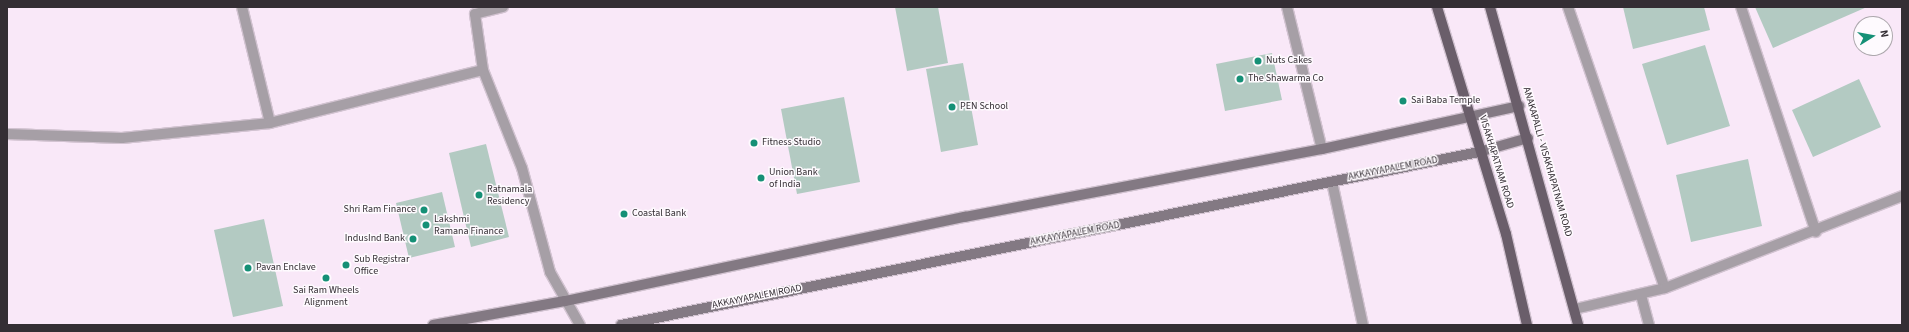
<!DOCTYPE html>
<html>
<head>
<meta charset="utf-8">
<style>
  body { margin:0 }
  #map { position:relative; width:1909px; height:332px; overflow:hidden; background:#f9e8f8; font-family:"Source Sans 3",sans-serif }
  div>[style] { position:absolute }
  .building>* { inset:0; background:#b3cac2 }
  .roads { filter:drop-shadow(1px 0 #d2c3d1) drop-shadow(-1px 0 #d2c3d1) drop-shadow(0 1px #d2c3d1) drop-shadow(0 -1px #d2c3d1) }
  .minor>* { height:10px; margin:-5px; padding:0 5px; transform-origin:5px; border-radius:5px; background:#a69fa6 }
  .secondary>* { height:10px; margin:-5px; padding:0 5px; transform-origin:5px; border-radius:5px; background:#837983 }
  .primary>* { height:10px; margin:-5px; padding:0 5px; transform-origin:5px; border-radius:5px; background:#6a5e6a }
  .dots>* { width:11px; height:11px; translate:-50% -50%; box-sizing:border-box; border:2px solid #fefafe; border-radius:50% }
  span { translate:-50% -50%; white-space:nowrap; text-align:center; line-height:1.15; -webkit-text-stroke:3px #fefafe; paint-order:stroke }
  .poi-label { font-size:10px; color:#342e34 }
  .left { translate:0 -50%; text-align:left }
  .right { translate:-100% -50%; text-align:right }
  .street-label { font-size:10px; color:#342e34 }
  .frame { position:absolute; inset:0; border:8px solid #342e34; pointer-events:none }
  .north { position:absolute; left:1853px; top:16px; width:40px; height:40px; box-sizing:border-box; background:#fefafe; border:1px solid #ada8ad; border-radius:50%; rotate:79deg; font-size:11px; font-weight:700; line-height:16px; text-align:center; color:#342e34 }
  .north::after { content:''; display:block; margin:auto; width:14px; height:18px; background:#159076; clip-path:polygon(50% 0,100% 100%,50% 72%,0 100%) }
</style>
</head>
<body>
<div id="map">
  <div class="building">
    <div style="clip-path:polygon(895px 7px,938px 7px,948px 63px,907px 71px)"></div>
    <div style="clip-path:polygon(1623px 7px,1704px 7px,1710px 30px,1633px 49px)"></div>
    <div style="clip-path:polygon(1755px 7px,1867px 7px,1773px 48px)"></div>
    <div style="clip-path:polygon(1705px 45px,1730px 126px,1667px 145px,1642px 64px)"></div>
    <div style="clip-path:polygon(1272px 53px,1282px 100px,1225px 111px,1216px 64px)"></div>
    <div style="clip-path:polygon(963px 63px,978px 145px,941px 152px,926px 69px)"></div>
    <div style="clip-path:polygon(1859px 79px,1881px 127px,1813px 157px,1792px 110px)"></div>
    <div style="clip-path:polygon(844px 97px,860px 182px,797px 194px,781px 109px)"></div>
    <div style="clip-path:polygon(486px 144px,509px 237px,471px 247px,449px 153px)"></div>
    <div style="clip-path:polygon(1748px 159px,1762px 226px,1691px 242px,1676px 175px)"></div>
    <div style="clip-path:polygon(442px 192px,455px 247px,409px 258px,396px 203px)"></div>
    <div style="clip-path:polygon(264px 219px,283px 306px,233px 317px,214px 230px)"></div>
  </div>
  <div class="roads">
    <div class="minor">
      <div style="left:242px;top:7px;width:119px;rotate:76.4deg"></div>
      <div style="left:503px;top:7px;width:29px;rotate:166deg"></div>
      <div style="left:475px;top:14px;width:57px;rotate:81.9deg"></div>
      <div style="left:483px;top:70px;width:105px;rotate:68.3deg"></div>
      <div style="left:522px;top:168px;width:108px;rotate:74.9deg"></div>
      <div style="left:550px;top:272px;width:61px;rotate:60.5deg"></div>
      <div style="left:1287px;top:7px;width:146px;rotate:76.2deg"></div>
      <div style="left:1568px;top:7px;width:297px;rotate:71deg"></div>
      <div style="left:1741px;top:7px;width:237px;rotate:71.6deg"></div>
      <div style="left:7px;top:134px;width:115px;rotate:2deg"></div>
      <div style="left:122px;top:138px;width:149px;rotate:-5.8deg"></div>
      <div style="left:270px;top:123px;width:219px;rotate:-14deg"></div>
      <div style="left:1332px;top:182px;width:146px;rotate:77.8deg"></div>
      <div style="left:1641px;top:295px;width:31px;rotate:75deg"></div>
      <div style="left:1575px;top:309px;width:92px;rotate:-13.1deg"></div>
      <div style="left:1665px;top:288px;width:254px;rotate:-21.2deg"></div>
    </div>
    <div class="secondary">
      <div style="left:433px;top:325px;width:134px;rotate:-10.3deg"></div>
      <div style="left:565px;top:301px;width:409px;rotate:-11.9deg"></div>
      <div style="left:965px;top:217px;width:363px;rotate:-10.8deg"></div>
      <div style="left:1322px;top:149px;width:202px;rotate:-12.3deg"></div>
      <div style="left:621px;top:325px;width:875px;rotate:-11.4deg"></div>
      <div style="left:1479px;top:152px;width:51px;rotate:-15.9deg"></div>
    </div>
    <div class="primary">
      <div style="left:1437px;top:7px;width:237px;rotate:73.1deg"></div>
      <div style="left:1506px;top:234px;width:93px;rotate:77deg"></div>
      <div style="left:1490px;top:7px;width:330px;rotate:74.5deg"></div>
    </div>
  </div>
  <div class="dots">
    <div style="left:1258px;top:61px;background:#159076"></div>
    <div style="left:1240px;top:79px;background:#159076"></div>
    <div style="left:1403px;top:101px;background:#159076"></div>
    <div style="left:952px;top:107px;background:#159076"></div>
    <div style="left:754px;top:143px;background:#159076"></div>
    <div style="left:761px;top:178px;background:#159076"></div>
    <div style="left:479px;top:195px;background:#159076"></div>
    <div style="left:424px;top:210px;background:#159076"></div>
    <div style="left:624px;top:214px;background:#159076"></div>
    <div style="left:426px;top:225px;background:#159076"></div>
    <div style="left:413px;top:239px;background:#159076"></div>
    <div style="left:346px;top:265px;background:#159076"></div>
    <div style="left:248px;top:268px;background:#159076"></div>
    <div style="left:326px;top:278px;background:#159076"></div>
  </div>
  <div class="poi-label">
    <span class="left" style="left:1266px;top:61px">Nuts Cakes</span>
    <span class="left" style="left:1248px;top:79px">The Shawarma Co</span>
    <span class="left" style="left:1411px;top:101px">Sai Baba Temple</span>
    <span class="left" style="left:960px;top:107px">PEN School</span>
    <span class="left" style="left:762px;top:143px">Fitness Studio</span>
    <span class="left" style="left:769px;top:178px">Union Bank<br>of India</span>
    <span class="left" style="left:487px;top:195px">Ratnamala<br>Residency</span>
    <span class="right" style="left:416px;top:210px">Shri Ram Finance</span>
    <span class="left" style="left:632px;top:214px">Coastal Bank</span>
    <span class="left" style="left:434px;top:225px">Lakshmi<br>Ramana Finance</span>
    <span class="right" style="left:405px;top:239px">IndusInd Bank</span>
    <span class="left" style="left:354px;top:265px">Sub Registrar<br>Office</span>
    <span class="left" style="left:256px;top:268px">Pavan Enclave</span>
    <span style="left:326px;top:296px">Sai Ram Wheels<br>Alignment</span>
  </div>
  <div class="street-label">
    <span style="left:1496px;top:162px;rotate:73deg">VISAKHAPATNAM ROAD</span>
    <span style="left:1547px;top:162px;rotate:74deg">ANAKAPALLI - VISAKHAPATNAM ROAD</span>
    <span style="left:1393px;top:169px;rotate:-11deg">AKKAYYAPALEM ROAD</span>
    <span style="left:1075px;top:234px;rotate:-11deg">AKKAYYAPALEM ROAD</span>
    <span style="left:757px;top:297px;rotate:-11deg">AKKAYYAPALEM ROAD</span>
  </div>
  <div class="frame"></div>
  <div class="north">N</div>
</div>
</body>
</html>
